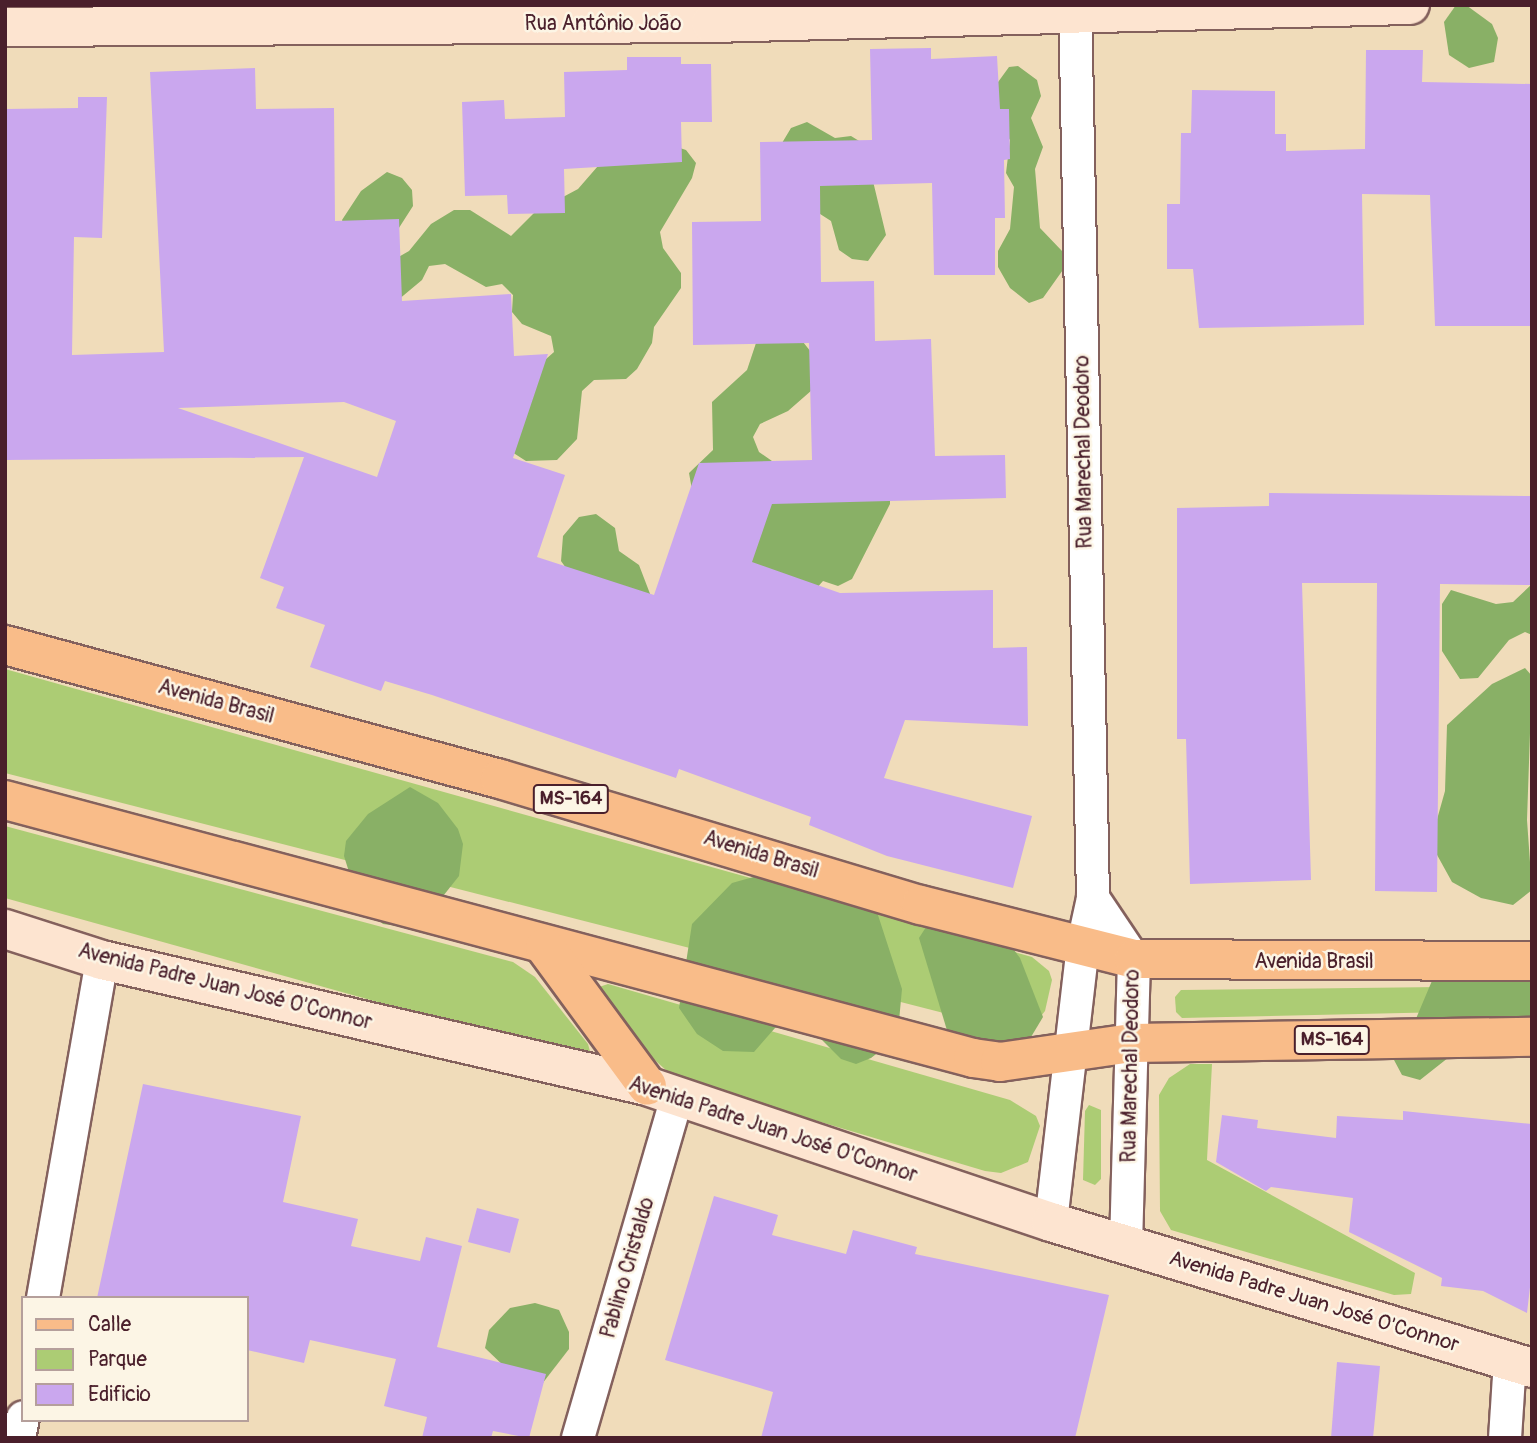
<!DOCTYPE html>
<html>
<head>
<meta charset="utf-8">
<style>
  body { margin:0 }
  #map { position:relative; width:1537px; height:1443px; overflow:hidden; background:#f0dcba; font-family:Pangolin,sans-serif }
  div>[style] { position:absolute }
  .green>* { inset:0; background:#accc74 }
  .forest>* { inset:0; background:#89b066 }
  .building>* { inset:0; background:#caa7ee }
  .roads { filter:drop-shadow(2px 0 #84615d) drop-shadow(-2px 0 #84615d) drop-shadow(0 2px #84615d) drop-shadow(0 -2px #84615d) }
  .street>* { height:32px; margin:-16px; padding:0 16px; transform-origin:16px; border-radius:16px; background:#fff }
  .secondary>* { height:38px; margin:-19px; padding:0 19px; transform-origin:19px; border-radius:19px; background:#fde4d0 }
  .primary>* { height:38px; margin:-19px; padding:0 19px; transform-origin:19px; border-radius:19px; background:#f9bc89 }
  span { translate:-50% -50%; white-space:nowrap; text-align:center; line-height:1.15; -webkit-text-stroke:5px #fcf5e5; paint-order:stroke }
  .shield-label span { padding:2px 5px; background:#fcf5e5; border:2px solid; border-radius:5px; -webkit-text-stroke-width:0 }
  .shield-label { font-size:19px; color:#4a1f2b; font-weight:700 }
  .street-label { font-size:21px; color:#4a1f2b }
  .frame { position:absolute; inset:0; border:7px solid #4a1f2b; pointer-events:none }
  .legend { position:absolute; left:21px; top:1296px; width:228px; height:126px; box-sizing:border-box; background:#fcf5e5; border:2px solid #b59f9b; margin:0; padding:9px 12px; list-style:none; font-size:21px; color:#4a1f2b }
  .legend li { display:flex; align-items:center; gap:14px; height:35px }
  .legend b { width:35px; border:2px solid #b59f9b }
</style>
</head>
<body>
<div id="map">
  <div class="green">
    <div style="clip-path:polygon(5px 669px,1032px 957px,1049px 971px,1052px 980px,1045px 1011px,1034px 1025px,1014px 1031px,5px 773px)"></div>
    <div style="clip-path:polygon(5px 826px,513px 962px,535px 977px,588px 1044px,591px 1055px,571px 1056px,5px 898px)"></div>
    <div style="clip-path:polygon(608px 984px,1010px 1100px,1036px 1116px,1040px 1126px,1028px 1162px,1001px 1173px,985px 1171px,676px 1079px,649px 1055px,601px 991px,599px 987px)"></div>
    <div style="clip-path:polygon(1532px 986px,1532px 1010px,1182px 1018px,1176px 1012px,1175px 997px,1181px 990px)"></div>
    <div style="clip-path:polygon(1190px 1064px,1212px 1064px,1207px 1160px,1415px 1273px,1411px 1294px,1394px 1295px,1171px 1230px,1160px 1211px,1159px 1095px,1169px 1078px)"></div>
    <div style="clip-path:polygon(1089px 1105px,1101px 1110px,1101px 1179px,1095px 1185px,1083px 1180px,1085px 1111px)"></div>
  </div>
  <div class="forest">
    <div style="clip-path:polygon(1456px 5px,1466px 5px,1492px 24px,1498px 38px,1494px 62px,1469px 68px,1449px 55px,1444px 22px)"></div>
    <div style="clip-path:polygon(1018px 66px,1037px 80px,1041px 96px,1031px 118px,1043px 147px,1035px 169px,1040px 228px,1062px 251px,1065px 267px,1043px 298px,1029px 303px,1010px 288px,998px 267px,998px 251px,1010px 229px,1014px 187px,1006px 173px,1010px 140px,992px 113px,993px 89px,1009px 67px)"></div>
    <div style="clip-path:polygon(807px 122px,835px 138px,851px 136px,864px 144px,886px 235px,868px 261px,852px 259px,839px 250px,831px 221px,817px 212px,782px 143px,791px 128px)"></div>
    <div style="clip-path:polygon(671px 145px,686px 150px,696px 163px,692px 178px,660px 232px,663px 248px,681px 273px,681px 288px,654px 327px,652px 343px,637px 369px,626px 379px,594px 380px,582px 391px,577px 439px,557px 460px,526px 461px,504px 447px,529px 374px,554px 352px,551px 336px,522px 324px,512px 312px,513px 295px,502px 284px,486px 287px,445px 264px,429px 266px,422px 280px,398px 300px,347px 235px,342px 220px,361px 191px,387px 172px,402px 178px,412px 190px,413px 206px,388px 245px,395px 259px,409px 251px,431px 224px,454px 210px,470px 210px,511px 236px,535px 212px,578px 189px,611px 151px)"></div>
    <div style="clip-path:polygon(799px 337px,819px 362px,812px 390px,788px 411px,760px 424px,753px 437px,759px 452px,772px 461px,890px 491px,890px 504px,852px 579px,838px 586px,823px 581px,792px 616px,692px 490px,689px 473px,713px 450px,712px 402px,747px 370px,757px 340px)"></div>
    <div style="clip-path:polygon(596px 514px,615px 528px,619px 551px,639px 565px,652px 599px,566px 568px,561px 561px,563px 536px,579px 517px)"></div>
    <div style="clip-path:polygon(1532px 584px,1532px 635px,1525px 632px,1509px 640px,1478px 678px,1460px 679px,1442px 651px,1442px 604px,1451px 590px,1496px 604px,1513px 602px)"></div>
    <div style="clip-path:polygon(1525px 668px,1532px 676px,1527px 820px,1532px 890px,1513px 905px,1481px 898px,1452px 882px,1436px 853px,1436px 823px,1445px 791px,1447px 725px,1492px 684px)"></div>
    <div style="clip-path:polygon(410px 787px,438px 803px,458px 829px,463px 844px,459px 876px,428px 915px,398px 926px,383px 924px,359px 904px,344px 856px,346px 841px,368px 814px)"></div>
    <div style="clip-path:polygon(775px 871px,867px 900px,877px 912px,902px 989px,899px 1021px,884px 1048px,871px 1058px,856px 1064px,841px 1059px,818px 1036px,789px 1022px,775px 1028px,754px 1052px,723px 1051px,697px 1034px,679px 1008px,692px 924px,732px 883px)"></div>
    <div style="clip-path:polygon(928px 924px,1011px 946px,1020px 958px,1043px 1017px,1019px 1057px,953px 1050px,919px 938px)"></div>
    <div style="clip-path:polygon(1434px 976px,1532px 976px,1532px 1035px,1458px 1050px,1420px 1080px,1402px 1075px,1394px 1060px,1396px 1044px,1415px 1021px)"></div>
    <div style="clip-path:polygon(535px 1303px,559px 1310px,569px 1332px,569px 1349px,542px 1384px,508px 1370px,485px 1348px,489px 1330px,510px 1308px)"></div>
  </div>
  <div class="building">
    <div style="clip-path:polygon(evenodd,931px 48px,931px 59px,997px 56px,1000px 109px,1009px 109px,1010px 159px,1004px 160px,1005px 218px,995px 218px,995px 275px,934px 275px,932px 183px,820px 186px,821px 282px,874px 281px,875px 341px,931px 339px,935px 456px,1005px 455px,1006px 498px,772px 504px,752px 562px,840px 593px,993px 590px,993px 648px,1027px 647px,1028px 726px,905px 720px,884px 778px,1032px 816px,1013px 888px,887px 856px,809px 825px,811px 817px,679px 769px,676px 778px,432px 695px,385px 681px,381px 691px,310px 667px,325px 625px,276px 608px,284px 587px,260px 578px,304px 457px,5px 460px,5px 109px,78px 108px,78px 97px,107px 97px,102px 238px,74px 237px,72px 355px,164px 352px,150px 72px,255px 68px,256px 109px,334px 108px,335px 221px,399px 219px,402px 301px,511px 294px,514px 356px,548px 354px,513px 458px,565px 475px,537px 557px,654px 595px,699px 463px,812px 460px,809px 343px,693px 345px,692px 222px,761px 221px,760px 142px,872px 140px,870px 49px,931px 48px,344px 402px,396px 421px,377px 477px,178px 408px,344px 402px)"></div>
    <div style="clip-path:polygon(1366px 50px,1423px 50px,1422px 82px,1532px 84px,1532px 326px,1435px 326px,1430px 195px,1362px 194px,1364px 325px,1199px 328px,1193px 269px,1167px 269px,1167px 204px,1180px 204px,1181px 133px,1191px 133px,1192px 90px,1275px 91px,1275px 134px,1286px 134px,1286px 151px,1365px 149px)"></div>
    <div style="clip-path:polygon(627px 57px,681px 57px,681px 64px,711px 64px,712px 122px,681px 122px,682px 162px,564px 169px,565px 213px,508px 214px,507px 195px,465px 196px,462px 102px,504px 100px,505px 119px,565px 117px,564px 72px,627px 70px)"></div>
    <div style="clip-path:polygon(1269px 493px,1532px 496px,1532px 585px,1440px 584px,1437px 892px,1375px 891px,1377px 583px,1302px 583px,1311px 880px,1190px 884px,1186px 739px,1177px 739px,1177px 508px,1269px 506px)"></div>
    <div style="clip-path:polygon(143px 1084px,301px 1116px,283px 1202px,358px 1219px,351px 1246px,420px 1261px,426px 1237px,462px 1246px,437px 1347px,546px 1374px,529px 1438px,493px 1431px,491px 1438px,422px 1438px,427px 1417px,384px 1406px,396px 1359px,310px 1340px,304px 1363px,247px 1350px,247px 1298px,97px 1298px)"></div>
    <div style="clip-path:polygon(1403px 1111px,1532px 1124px,1532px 1270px,1527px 1313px,1483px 1291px,1441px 1286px,1442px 1278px,1349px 1232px,1353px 1198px,1271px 1187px,1266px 1191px,1216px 1162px,1222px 1115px,1258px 1120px,1257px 1128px,1336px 1138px,1337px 1116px,1403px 1120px)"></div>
    <div style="clip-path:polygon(714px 1196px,778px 1215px,772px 1235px,846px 1254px,853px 1230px,917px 1247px,915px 1254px,1109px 1295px,1075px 1438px,761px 1438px,773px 1392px,665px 1360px)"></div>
    <div style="clip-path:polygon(477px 1208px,519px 1219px,510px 1253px,468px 1242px)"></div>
    <div style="clip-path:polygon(1337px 1362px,1380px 1366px,1373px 1438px,1331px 1438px)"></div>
  </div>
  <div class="roads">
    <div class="street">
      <div style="left:1093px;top:898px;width:73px;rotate:56.1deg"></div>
      <div style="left:1134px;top:959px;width:286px;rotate:91.6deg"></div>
      <div style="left:1051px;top:1222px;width:280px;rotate:-83.4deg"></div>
      <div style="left:1083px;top:944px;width:47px;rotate:-77.7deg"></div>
      <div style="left:1093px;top:898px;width:893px;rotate:-91.15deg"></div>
      <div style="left:43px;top:1298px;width:343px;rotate:-80.1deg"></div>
      <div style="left:19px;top:1438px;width:21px;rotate:-79deg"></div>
      <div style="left:578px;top:1438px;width:355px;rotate:-73.8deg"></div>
      <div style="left:1505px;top:1438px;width:77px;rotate:-86.3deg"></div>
    </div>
    <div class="secondary">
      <div style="left:5px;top:27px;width:706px;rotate:-0.32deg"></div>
      <div style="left:711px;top:23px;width:699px;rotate:-1.48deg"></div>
      <div style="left:5px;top:929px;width:102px;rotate:17.7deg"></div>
      <div style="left:102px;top:960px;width:559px;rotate:13.02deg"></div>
      <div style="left:647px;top:1086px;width:426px;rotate:18.6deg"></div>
      <div style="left:1051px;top:1222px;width:503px;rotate:16.88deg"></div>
    </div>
    <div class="primary">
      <div style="left:5px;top:645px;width:513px;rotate:15.15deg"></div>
      <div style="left:500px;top:779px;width:439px;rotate:16.7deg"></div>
      <div style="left:921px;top:905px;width:220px;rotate:14.2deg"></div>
      <div style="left:1134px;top:959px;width:398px;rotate:0.3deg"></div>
      <div style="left:5px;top:800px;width:1002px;rotate:14.92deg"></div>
      <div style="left:973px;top:1058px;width:27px;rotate:8deg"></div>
      <div style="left:1000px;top:1062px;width:133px;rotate:-8.2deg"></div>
      <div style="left:1132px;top:1043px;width:400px;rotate:-0.9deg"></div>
      <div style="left:545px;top:947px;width:172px;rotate:53.7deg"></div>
    </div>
  </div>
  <div class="shield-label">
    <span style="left:571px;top:799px">MS-164</span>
    <span style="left:1332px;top:1040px">MS-164</span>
  </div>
  <div class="street-label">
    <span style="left:603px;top:24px">Rua Antônio João</span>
    <span style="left:1084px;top:452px;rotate:-91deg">Rua Marechal Deodoro</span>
    <span style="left:216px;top:702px;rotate:15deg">Avenida Brasil</span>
    <span style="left:761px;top:855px;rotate:17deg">Avenida Brasil</span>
    <span style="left:1314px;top:962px">Avenida Brasil</span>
    <span style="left:225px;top:987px;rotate:14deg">Avenida Padre Juan José O'Connor</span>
    <span style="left:1131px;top:1066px;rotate:-89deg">Rua Marechal Deodoro</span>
    <span style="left:773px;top:1130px;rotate:18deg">Avenida Padre Juan José O'Connor</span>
    <span style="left:628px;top:1268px;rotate:-74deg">Pablino Cristaldo</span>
    <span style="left:1314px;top:1302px;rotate:17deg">Avenida Padre Juan José O'Connor</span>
  </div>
  <div class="frame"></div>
  <ul class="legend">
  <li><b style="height:9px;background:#f9bc89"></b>Calle</li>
  <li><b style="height:19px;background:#accc74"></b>Parque</li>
  <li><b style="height:19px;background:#caa7ee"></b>Edificio</li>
  </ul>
</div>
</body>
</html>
